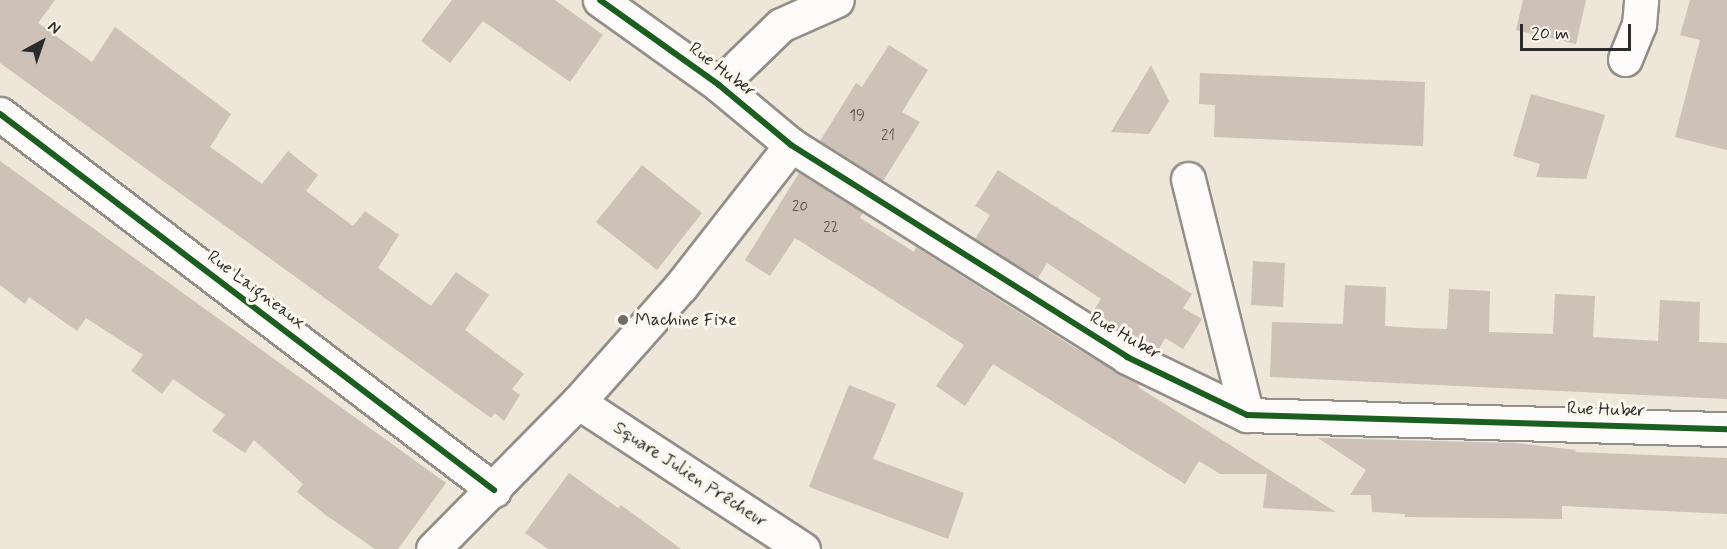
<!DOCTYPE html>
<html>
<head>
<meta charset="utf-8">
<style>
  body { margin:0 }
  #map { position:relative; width:1727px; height:549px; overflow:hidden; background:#ede6d9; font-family:Mynerve,sans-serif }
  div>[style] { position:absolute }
  .building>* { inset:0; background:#cec1b7 }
  .roads { filter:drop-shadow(2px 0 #928f88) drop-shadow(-2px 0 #928f88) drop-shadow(0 2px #928f88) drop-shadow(0 -2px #928f88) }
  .minor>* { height:33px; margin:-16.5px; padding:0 16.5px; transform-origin:16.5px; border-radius:16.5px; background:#fcfbf9 }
  .cycleway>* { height:6px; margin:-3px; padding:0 3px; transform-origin:3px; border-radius:3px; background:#1b5e20 }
  .dots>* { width:16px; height:16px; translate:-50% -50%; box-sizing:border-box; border:3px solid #fbf7ec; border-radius:50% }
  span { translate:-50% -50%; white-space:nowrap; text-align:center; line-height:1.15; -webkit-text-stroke:6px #fbf7ec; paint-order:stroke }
  .number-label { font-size:15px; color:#54504e }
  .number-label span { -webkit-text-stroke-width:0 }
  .street-label { font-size:18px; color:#2b2b2b }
  .poi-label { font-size:18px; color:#2b2b2b }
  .left { translate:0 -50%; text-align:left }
  .north { position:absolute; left:12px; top:12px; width:60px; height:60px; -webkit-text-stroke:4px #fbf7ec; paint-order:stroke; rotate:40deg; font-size:16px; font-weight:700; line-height:24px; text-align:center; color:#2b2b2b }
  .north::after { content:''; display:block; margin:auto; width:21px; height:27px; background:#2b2b2b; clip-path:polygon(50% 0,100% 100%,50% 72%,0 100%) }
  .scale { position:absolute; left:1520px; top:24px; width:111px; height:27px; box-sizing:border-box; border:3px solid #2b2b2b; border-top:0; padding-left:8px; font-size:18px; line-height:21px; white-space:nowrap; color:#2b2b2b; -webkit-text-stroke:4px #fbf7ec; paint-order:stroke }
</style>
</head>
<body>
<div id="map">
  <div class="building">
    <div style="clip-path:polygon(0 0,55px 0,38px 23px,92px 62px,115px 27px,231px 114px,210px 147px,237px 166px,262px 184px,288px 151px,318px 175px,306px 191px,353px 226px,365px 211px,399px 235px,378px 268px,431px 306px,456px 272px,489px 295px,465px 330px,524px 374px,512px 389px,520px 395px,504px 421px,495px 413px,491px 418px,460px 396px,0 63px)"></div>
    <div style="clip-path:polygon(452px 0,555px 0,603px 35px,570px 82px,483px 21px,450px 63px,421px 41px)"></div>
    <div style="clip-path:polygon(1523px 0,1586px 0,1576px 44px,1516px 30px)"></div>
    <div style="clip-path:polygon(1690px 0,1727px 0,1727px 150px,1675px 137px,1700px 40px,1680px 35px)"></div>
    <div style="clip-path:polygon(889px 45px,928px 70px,902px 112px,920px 122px,883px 181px,820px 141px,856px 83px,862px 87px)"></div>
    <div style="clip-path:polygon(1151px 65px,1169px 101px,1149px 134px,1111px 132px)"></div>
    <div style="clip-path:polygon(1200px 73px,1425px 82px,1423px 146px,1214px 137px,1215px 105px,1199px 104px)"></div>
    <div style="clip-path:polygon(1531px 94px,1605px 115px,1586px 179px,1536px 177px,1540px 164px,1513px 156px)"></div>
    <div style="clip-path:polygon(0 161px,446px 483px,398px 549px,375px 549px,327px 516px,297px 492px,303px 484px,254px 440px,245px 453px,212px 431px,225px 415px,173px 379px,162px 394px,145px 381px,131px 371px,143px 355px,86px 318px,77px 331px,29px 297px,25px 304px,0 285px)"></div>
    <div style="clip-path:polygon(642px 165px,702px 213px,657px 270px,596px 222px)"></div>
    <div style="clip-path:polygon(998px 170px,1192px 294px,1183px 308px,1202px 319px,1183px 349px,1165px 338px,1158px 351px,1136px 341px,1092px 313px,1101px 299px,1047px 263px,1038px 278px,975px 239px,990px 215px,975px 206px)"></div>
    <div style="clip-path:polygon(799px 173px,863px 213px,860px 218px,914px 252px,916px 247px,1072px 346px,1140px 384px,1138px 387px,1336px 512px,1263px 508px,1267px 474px,1220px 474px,1199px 461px,1185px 484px,993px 364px,965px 406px,936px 386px,964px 345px,795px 238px,770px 276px,745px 260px)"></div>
    <div style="clip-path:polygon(1253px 261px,1285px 263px,1283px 307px,1251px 305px)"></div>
    <div style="clip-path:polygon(1345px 285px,1386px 287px,1385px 326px,1416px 328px,1447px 329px,1449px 289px,1490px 291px,1489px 332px,1553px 334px,1555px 294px,1595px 296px,1593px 337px,1626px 339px,1658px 341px,1660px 300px,1700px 302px,1699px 342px,1727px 343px,1727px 399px,1270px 377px,1272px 322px,1343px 324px)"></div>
    <div style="clip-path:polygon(849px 385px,896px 404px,873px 459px,964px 493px,948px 539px,809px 487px)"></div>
    <div style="clip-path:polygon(1318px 438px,1515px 443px,1576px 450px,1575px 452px,1727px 458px,1727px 514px,1562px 506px,1562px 519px,1405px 517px,1405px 514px,1372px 512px,1371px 495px,1350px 495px,1366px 470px)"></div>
    <div style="clip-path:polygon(569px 473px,618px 508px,621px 505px,681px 549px,548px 549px,525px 533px)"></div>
  </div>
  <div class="roads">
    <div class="minor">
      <div style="left:600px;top:0;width:146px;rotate:35.5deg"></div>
      <div style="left:719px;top:85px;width:94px;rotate:39.8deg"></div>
      <div style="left:791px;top:145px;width:397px;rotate:32.2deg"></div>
      <div style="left:1127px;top:357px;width:133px;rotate:25.8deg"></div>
      <div style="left:1247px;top:415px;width:480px;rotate:1.7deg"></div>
      <div style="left:1625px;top:59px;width:37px;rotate:-68deg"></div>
      <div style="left:1639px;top:25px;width:25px;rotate:-85deg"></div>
      <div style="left:719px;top:85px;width:86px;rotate:-44.1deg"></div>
      <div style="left:781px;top:25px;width:61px;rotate:-24.1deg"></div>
      <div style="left:0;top:114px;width:621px;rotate:37.28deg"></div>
      <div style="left:1188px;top:179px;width:243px;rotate:76deg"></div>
      <div style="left:578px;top:402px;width:269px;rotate:33.2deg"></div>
      <div style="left:433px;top:549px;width:206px;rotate:-45.4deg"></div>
      <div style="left:578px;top:402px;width:155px;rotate:-48.4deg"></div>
      <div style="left:681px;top:286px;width:179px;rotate:-52deg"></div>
    </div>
  </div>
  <div class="cycleway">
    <div style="left:600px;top:0;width:146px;rotate:35.5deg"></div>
    <div style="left:719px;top:85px;width:94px;rotate:39.8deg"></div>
    <div style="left:791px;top:145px;width:397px;rotate:32.2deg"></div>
    <div style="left:1127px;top:357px;width:133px;rotate:25.8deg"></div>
    <div style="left:1247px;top:415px;width:480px;rotate:1.7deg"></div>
    <div style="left:0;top:114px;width:621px;rotate:37.28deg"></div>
  </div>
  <div class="dots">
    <div style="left:623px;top:320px;background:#6f6c68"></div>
  </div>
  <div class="number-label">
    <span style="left:857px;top:117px">19</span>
    <span style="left:888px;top:137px">21</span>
    <span style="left:800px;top:208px">20</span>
    <span style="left:831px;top:229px">22</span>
  </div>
  <div class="street-label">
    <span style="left:722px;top:70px;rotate:37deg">Rue Huber</span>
    <span style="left:256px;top:290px;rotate:37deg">Rue Laigneaux</span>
    <span style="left:1125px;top:336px;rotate:30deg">Rue Huber</span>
    <span style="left:1606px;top:410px;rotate:2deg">Rue Huber</span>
    <span style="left:690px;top:475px;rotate:33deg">Square Julien Prêcheur</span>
  </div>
  <div class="poi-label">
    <span class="left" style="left:635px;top:320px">Machine Fixe</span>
  </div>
  <div class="north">N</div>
  <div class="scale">20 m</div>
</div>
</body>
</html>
